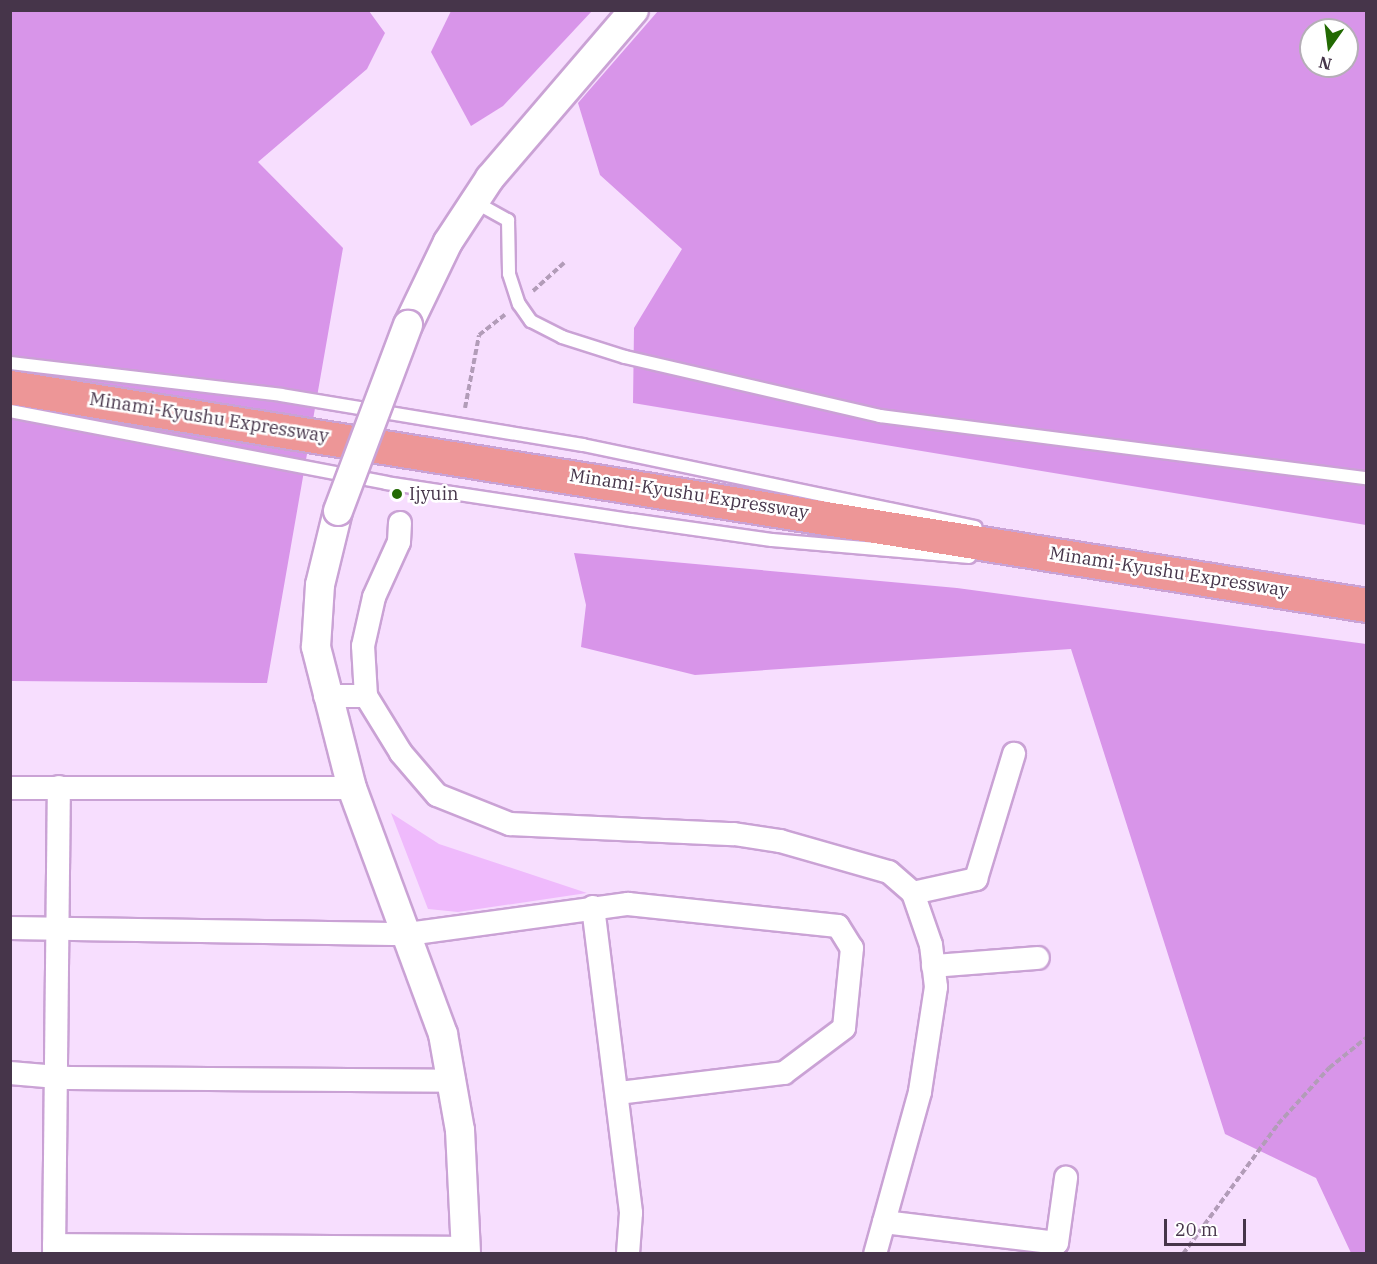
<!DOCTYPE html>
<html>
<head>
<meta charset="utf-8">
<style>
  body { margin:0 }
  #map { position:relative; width:1377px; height:1264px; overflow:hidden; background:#f7defe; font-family:"IBM Plex Serif",serif }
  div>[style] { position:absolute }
  .green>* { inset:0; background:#efbafc }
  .forest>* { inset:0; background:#d895e9 }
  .path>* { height:4px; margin-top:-2px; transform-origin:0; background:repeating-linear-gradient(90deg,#b29cb8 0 6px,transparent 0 9px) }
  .roads { filter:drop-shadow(2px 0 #caa2d5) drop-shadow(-2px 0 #caa2d5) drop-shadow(0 2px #caa2d5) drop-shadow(0 -2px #caa2d5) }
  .service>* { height:12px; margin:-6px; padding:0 6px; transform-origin:6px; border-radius:6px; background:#fff }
  .minor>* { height:22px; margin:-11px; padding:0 11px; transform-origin:11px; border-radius:11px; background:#fff }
  .tertiary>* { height:28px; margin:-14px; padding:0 14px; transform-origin:14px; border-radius:14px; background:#fff }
  .motorway>* { height:33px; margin:-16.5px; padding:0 16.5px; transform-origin:16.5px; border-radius:16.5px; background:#ed9697 }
  .bridges { filter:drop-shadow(2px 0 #caa2d5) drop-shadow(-2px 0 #caa2d5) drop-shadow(0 2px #caa2d5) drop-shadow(0 -2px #caa2d5) }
  .tertiary-bridge>* { height:28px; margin:-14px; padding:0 14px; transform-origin:14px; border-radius:14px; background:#fff }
  .dots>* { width:16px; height:16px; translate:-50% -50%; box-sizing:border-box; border:3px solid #fff; border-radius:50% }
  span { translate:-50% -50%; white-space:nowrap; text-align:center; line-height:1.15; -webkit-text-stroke:5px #fff; paint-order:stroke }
  .street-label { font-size:18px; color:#46354a }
  .poi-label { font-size:18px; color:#46354a }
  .left { translate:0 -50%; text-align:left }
  .frame { position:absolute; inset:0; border:12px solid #46354a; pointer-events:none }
  .north { position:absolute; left:1299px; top:18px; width:60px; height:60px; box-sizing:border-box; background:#fff; border:2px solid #b5aeb7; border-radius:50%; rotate:194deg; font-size:16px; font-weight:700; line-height:24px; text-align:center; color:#46354a }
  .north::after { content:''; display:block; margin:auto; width:21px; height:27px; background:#236a03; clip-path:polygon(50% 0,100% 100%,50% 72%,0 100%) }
  .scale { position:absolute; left:1164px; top:1219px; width:82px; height:27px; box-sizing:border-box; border:3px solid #46354a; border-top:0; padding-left:8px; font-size:18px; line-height:21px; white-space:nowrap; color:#46354a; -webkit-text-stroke:4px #fff; paint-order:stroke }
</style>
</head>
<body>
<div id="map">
  <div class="green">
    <div style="clip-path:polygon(391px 813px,439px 844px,587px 893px,458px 912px,428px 909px)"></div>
  </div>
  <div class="forest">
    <div style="clip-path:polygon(498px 10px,592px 11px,503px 106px,471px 126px,431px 52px,451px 11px)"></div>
    <div style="clip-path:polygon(11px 11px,369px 11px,385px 33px,367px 69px,258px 162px,343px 248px,267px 683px,11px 681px)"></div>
    <div style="clip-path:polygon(evenodd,658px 11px,1366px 11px,1366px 525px,633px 403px,634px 328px,682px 249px,600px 175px,578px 103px,658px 11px,1311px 30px,1347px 30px,1347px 66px,1311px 66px,1311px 30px)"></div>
    <div style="clip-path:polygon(574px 553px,957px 588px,1366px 644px,1366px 1253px,1351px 1253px,1316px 1178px,1225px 1134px,1071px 649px,695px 675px,581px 647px,586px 605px)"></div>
  </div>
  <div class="path">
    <div style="left:533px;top:291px;width:42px;rotate:-42.1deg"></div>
    <div style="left:465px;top:408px;width:74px;rotate:-79.1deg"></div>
    <div style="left:479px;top:335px;width:33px;rotate:-38deg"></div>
    <div style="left:1183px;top:1254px;width:161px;rotate:-53.8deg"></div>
    <div style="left:1278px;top:1124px;width:76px;rotate:-47.7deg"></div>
    <div style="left:1329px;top:1068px;width:48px;rotate:-39deg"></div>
  </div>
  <div class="roads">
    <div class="service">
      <div style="left:475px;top:202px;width:38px;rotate:29deg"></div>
      <div style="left:508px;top:220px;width:54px;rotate:88.9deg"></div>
      <div style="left:509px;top:274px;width:32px;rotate:72deg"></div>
      <div style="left:519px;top:304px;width:21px;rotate:55deg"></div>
      <div style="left:531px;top:321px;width:35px;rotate:27deg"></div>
      <div style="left:562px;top:337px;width:66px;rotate:17.6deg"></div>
      <div style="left:625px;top:357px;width:262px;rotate:13deg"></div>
      <div style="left:880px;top:416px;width:490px;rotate:7.3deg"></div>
      <div style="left:10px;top:363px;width:273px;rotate:6.7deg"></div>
      <div style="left:281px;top:395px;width:306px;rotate:9.4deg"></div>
      <div style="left:583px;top:445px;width:401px;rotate:11.8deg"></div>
      <div style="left:10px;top:411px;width:383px;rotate:10.8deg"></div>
      <div style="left:386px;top:483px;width:248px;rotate:8.6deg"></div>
      <div style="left:631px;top:520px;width:142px;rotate:8.1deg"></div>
      <div style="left:772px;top:540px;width:198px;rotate:4.9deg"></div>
    </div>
    <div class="minor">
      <div style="left:325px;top:696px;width:41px"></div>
      <div style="left:366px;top:696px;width:67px;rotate:58.4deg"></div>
      <div style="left:401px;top:753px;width:55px;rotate:49.4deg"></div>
      <div style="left:437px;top:795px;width:79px;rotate:21.7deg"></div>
      <div style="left:510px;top:824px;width:224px;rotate:2.6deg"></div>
      <div style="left:734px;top:834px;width:47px;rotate:8.7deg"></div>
      <div style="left:780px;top:841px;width:113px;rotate:15.9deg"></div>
      <div style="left:889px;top:872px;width:32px;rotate:41deg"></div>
      <div style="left:913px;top:893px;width:55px;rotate:70.9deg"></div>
      <div style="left:931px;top:945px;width:42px;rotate:83.2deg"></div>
      <div style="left:936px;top:987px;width:106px;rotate:98.7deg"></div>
      <div style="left:920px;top:1092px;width:168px;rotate:105.5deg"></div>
      <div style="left:366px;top:696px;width:50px;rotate:-93.4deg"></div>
      <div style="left:363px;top:646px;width:50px;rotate:-77.3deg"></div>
      <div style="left:374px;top:597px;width:60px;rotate:-65.6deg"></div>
      <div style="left:399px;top:542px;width:19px;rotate:-87deg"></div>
      <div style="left:10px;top:788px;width:342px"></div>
      <div style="left:913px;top:893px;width:65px;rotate:-12.5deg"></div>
      <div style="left:976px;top:879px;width:131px;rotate:-73.1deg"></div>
      <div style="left:593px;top:907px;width:308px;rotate:82.9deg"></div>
      <div style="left:631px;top:1213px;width:41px;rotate:94.2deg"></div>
      <div style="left:10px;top:928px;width:398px;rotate:0.9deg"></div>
      <div style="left:408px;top:934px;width:222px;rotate:-7.8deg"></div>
      <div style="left:628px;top:904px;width:211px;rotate:6deg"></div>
      <div style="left:838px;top:926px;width:26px;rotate:58deg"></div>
      <div style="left:852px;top:948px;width:80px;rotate:95.7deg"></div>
      <div style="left:844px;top:1028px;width:75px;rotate:143.1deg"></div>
      <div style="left:784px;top:1073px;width:167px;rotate:173.1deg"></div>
      <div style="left:933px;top:966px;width:105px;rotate:-4.4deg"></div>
      <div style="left:10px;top:1073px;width:59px;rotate:4.8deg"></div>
      <div style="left:69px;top:1078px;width:385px;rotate:0.4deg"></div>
      <div style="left:884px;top:1222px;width:174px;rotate:6.9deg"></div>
      <div style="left:1057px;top:1243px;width:66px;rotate:-82.1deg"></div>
      <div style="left:54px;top:1245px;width:412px;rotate:0.4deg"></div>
      <div style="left:54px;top:1254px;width:467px;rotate:-89.4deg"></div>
    </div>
    <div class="tertiary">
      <div style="left:408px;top:325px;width:92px;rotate:-64.3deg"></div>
      <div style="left:448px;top:242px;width:77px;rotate:-56.7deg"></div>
      <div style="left:490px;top:178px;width:221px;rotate:-49.4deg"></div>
      <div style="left:338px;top:511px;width:76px;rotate:103.7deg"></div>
      <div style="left:320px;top:585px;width:62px;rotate:93.7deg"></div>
      <div style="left:316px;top:647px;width:146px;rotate:75.7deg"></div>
      <div style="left:352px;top:788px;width:262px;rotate:69.7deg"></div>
      <div style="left:443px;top:1034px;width:97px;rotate:80deg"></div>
      <div style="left:460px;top:1130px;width:124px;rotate:87.2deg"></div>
    </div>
    <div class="motorway">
      <div style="left:10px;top:387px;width:1373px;rotate:9.13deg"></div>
    </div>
  </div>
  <div class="bridges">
    <div class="tertiary-bridge">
      <div style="left:338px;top:511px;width:199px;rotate:-69.4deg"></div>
    </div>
  </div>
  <div class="dots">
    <div style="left:397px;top:494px;background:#236a03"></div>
  </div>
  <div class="street-label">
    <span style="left:209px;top:418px;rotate:9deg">Minami-Kyushu Expressway</span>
    <span style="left:689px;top:494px;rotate:9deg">Minami-Kyushu Expressway</span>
    <span style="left:1169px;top:572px;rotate:9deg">Minami-Kyushu Expressway</span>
  </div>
  <div class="poi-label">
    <span class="left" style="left:409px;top:494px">Ijyuin</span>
  </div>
  <div class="frame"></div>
  <div class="north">N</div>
  <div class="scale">20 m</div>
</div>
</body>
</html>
